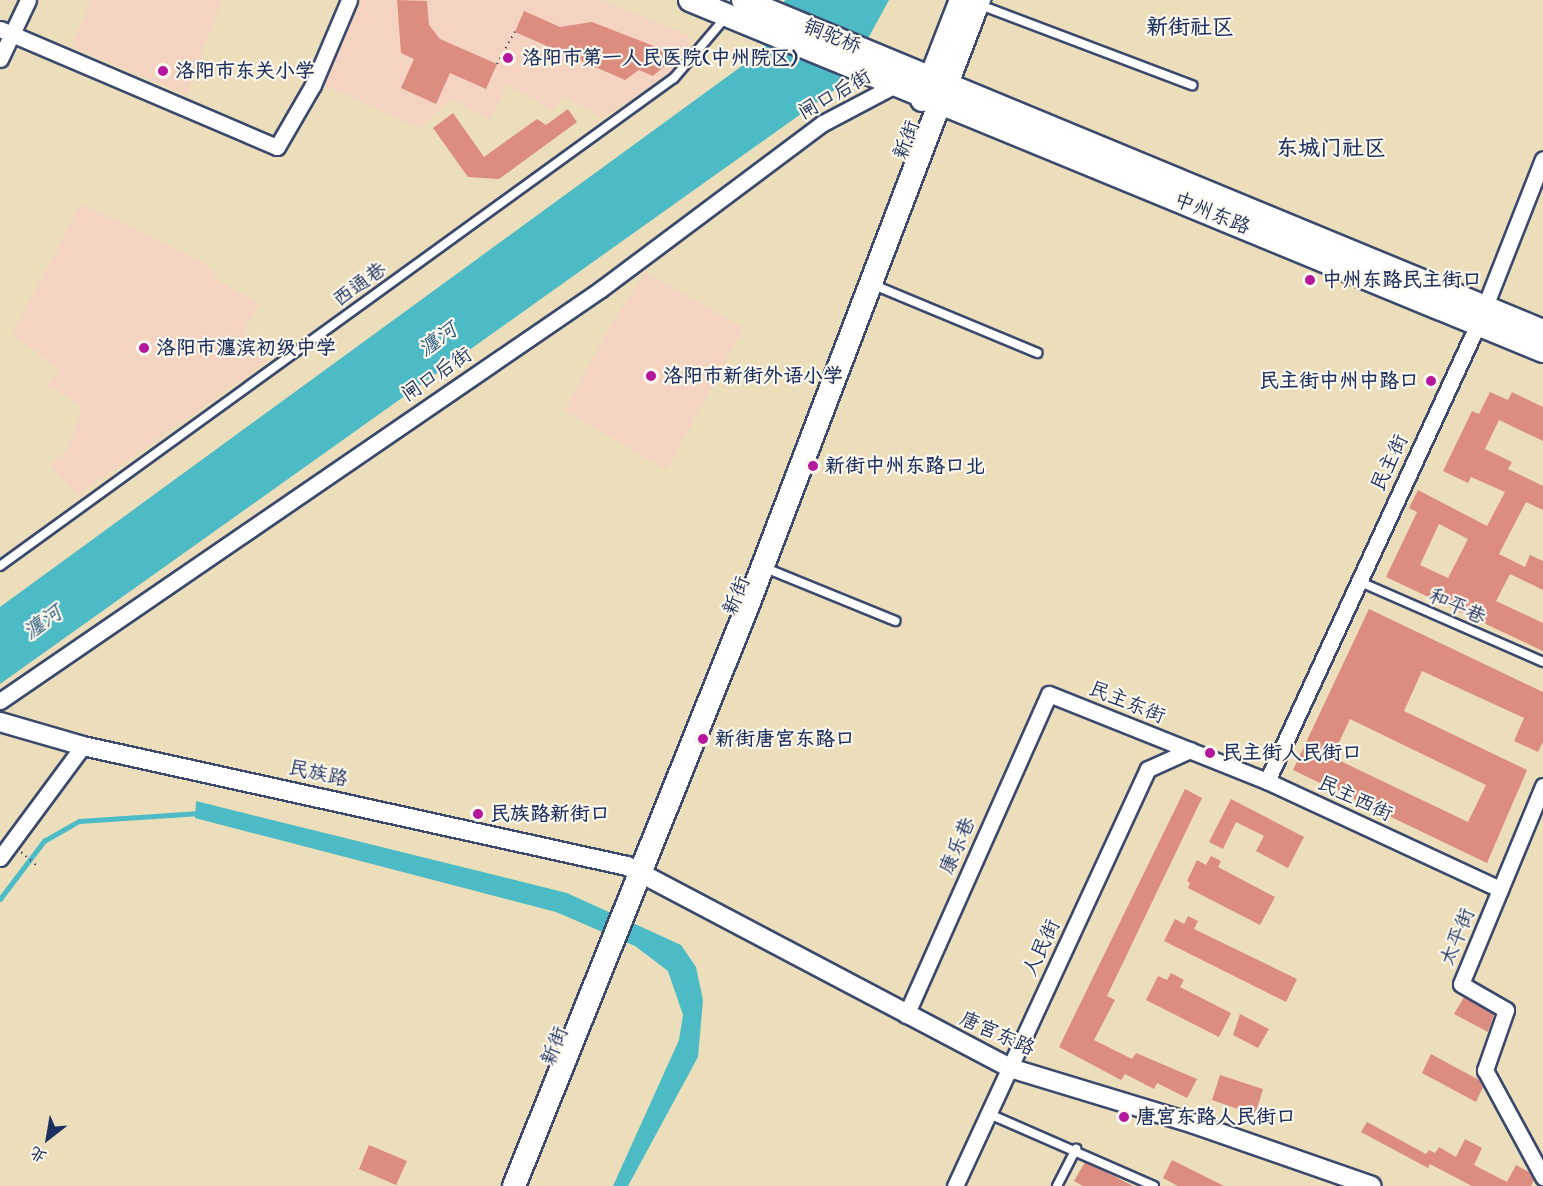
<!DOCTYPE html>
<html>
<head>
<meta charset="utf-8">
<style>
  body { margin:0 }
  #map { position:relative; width:1543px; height:1186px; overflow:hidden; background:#ecdeba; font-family:Mynerve,"LXGW WenKai TC",sans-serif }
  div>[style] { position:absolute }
  .built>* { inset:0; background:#f4d3c0 }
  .water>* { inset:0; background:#4dbbc6 }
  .stream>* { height:4.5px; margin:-2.25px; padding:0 2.25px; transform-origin:2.25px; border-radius:2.25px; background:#4dbbc6 }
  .building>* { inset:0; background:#dc8d7f }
  .path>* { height:2px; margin-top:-1px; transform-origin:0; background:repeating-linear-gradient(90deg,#3a496c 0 1.5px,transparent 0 6px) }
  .roads { filter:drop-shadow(2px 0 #3a496c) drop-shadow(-2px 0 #3a496c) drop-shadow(0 2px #3a496c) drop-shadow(0 -2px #3a496c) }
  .service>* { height:8px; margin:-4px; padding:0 4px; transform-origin:4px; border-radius:4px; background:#fff }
  .minor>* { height:15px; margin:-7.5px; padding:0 7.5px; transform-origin:7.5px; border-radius:7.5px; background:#fff }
  .tertiary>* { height:18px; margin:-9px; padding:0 9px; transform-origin:9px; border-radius:9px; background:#fff }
  .primary>* { height:22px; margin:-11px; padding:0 11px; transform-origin:11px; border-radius:11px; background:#fff }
  .dots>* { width:16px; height:16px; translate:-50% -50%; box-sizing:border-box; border:3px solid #fbf7ec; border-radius:50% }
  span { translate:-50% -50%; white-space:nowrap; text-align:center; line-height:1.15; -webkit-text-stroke:4.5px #fbf7ec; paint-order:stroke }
  .street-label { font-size:20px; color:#1b2f5e }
  .poi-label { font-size:20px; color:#1b2f5e; font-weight:700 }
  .left { translate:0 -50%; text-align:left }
  .right { translate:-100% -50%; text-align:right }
  .water-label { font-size:21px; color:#2a597d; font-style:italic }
  .quarter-label { font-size:22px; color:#1b2f5e; font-weight:700 }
  .north { position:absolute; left:18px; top:1108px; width:60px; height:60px; -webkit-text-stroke:4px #fbf7ec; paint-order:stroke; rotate:211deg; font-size:16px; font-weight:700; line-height:24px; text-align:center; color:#1b2f5e }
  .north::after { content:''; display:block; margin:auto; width:21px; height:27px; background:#1b2f5e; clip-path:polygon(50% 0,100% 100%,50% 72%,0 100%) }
</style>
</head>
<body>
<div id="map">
  <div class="built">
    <div style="clip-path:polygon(90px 0,222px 0,187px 95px,72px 47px)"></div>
    <div style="clip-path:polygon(356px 0,602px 0,688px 35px,691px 47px,675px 69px,603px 118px,564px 96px,553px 111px,508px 85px,490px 120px,451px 99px,420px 129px,322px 84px)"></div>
    <div style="clip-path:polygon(81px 203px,206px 264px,218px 280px,259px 304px,244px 329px,268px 361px,78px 495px,50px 465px,66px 451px,82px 407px,47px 384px,60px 370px,12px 334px)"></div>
    <div style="clip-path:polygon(645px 272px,744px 328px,667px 470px,565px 411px,602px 340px)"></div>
  </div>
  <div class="water">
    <div style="clip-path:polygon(785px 0,889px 0,843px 84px,0 684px,0 607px,761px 52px)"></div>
    <div style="clip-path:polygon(196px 801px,567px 893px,681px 945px,696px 967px,703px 1000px,698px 1057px,628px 1186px,613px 1186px,679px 1040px,683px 1015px,668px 971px,635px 946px,556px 912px,195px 818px)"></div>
  </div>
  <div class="stream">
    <div style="left:0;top:899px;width:73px;rotate:-52.8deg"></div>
    <div style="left:44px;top:841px;width:40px;rotate:-29.7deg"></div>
    <div style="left:79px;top:821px;width:121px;rotate:-3.8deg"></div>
  </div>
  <div class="building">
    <div style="clip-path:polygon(397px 0,427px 1px,429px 25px,440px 39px,497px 64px,486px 89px,450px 73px,436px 104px,401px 88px,414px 59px,401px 53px)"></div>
    <div style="clip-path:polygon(524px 11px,560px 27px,592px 22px,677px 55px,653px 76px,639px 70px,625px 80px,515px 32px)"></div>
    <div style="clip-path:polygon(568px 109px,577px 122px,499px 179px,468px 177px,433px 128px,453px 113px,484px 157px,537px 119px,546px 125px)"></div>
    <div style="clip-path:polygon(evenodd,1490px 392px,1508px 400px,1512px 392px,1543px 407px,1543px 441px,1499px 420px,1485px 449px,1512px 462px,1508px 469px,1543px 486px,1543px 510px,1526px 502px,1499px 554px,1525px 567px,1530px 555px,1543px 561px,1543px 590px,1510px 574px,1496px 601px,1543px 623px,1543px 651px,1386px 577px,1417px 512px,1409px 508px,1418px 490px,1487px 526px,1505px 492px,1471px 477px,1468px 483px,1443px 471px,1472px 411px,1479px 414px,1490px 392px,1439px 524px,1468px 539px,1448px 578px,1420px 565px,1439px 524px)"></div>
    <div style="clip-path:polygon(evenodd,1369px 609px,1543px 692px,1543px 742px,1538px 752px,1514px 741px,1524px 718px,1422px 671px,1404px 711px,1527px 770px,1487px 863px,1293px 770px,1369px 609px,1350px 719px,1486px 785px,1468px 822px,1332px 757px,1350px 719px)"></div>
    <div style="clip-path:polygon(1185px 789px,1202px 798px,1107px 996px,1115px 1000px,1094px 1040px,1132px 1059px,1136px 1053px,1197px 1079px,1187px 1098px,1157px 1083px,1154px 1089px,1125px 1074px,1121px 1080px,1059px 1047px)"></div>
    <div style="clip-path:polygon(1231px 799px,1304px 837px,1288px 868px,1256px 851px,1264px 836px,1236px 822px,1223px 849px,1209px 842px)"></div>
    <div style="clip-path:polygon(1211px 856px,1221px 861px,1218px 867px,1275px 897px,1260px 925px,1188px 888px,1190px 883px,1187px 881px,1197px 860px,1206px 865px)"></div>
    <div style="clip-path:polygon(1188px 916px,1198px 921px,1194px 929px,1297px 979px,1286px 1002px,1164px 941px,1175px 919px,1184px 924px)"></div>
    <div style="clip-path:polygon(1171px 973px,1184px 980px,1180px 987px,1231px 1013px,1219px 1037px,1146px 1000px,1158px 976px,1167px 980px)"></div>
    <div style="clip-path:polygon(1464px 997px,1494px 1014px,1488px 1032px,1454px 1014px)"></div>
    <div style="clip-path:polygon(1240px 1014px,1269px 1029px,1258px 1048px,1233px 1035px)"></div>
    <div style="clip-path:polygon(1431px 1054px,1479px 1080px,1483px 1087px,1476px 1102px,1422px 1073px)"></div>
    <div style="clip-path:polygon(1220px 1075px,1263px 1089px,1255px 1115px,1212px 1100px)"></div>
    <div style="clip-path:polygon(1367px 1122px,1426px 1154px,1429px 1150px,1435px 1153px,1439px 1147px,1456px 1157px,1465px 1139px,1482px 1148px,1474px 1165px,1507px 1182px,1516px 1165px,1529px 1172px,1534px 1180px,1531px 1186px,1472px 1186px,1430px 1164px,1428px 1168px,1361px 1132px)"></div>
    <div style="clip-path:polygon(369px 1145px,407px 1161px,396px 1185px,359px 1169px)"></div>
    <div style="clip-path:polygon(1172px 1160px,1224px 1186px,1178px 1186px,1163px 1178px)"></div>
    <div style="clip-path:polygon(1085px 1162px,1106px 1172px,1133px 1186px,1083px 1186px,1074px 1181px)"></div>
  </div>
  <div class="path">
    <div style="left:497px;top:64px;width:37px;rotate:-61deg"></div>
    <div style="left:21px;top:852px;width:21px;rotate:41deg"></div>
  </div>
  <div class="roads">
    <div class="service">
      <div style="left:980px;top:5px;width:227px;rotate:20.7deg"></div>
      <div style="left:874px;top:285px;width:177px;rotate:22.6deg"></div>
      <div style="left:0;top:566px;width:832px;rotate:-35.91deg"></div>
      <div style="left:674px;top:78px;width:80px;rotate:-49.6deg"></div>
      <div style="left:763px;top:567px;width:143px;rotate:22.2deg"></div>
      <div style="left:1358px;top:581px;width:202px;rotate:23.6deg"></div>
      <div style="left:987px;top:1113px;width:182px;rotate:23.6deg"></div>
      <div style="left:1057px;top:1186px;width:42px;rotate:-62.8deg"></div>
    </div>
    <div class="minor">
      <div style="left:0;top:29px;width:301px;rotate:23.1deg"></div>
      <div style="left:277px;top:147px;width:72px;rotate:-59.9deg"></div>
      <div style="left:313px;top:85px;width:92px;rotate:-67deg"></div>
      <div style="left:0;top:59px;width:65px;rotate:-64.6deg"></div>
      <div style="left:0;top:701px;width:729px;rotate:-34.43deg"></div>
      <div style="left:601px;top:289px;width:277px;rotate:-36.8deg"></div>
      <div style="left:823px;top:123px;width:84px;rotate:-27.8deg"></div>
      <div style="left:1267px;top:781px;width:503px;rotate:-65.22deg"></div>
      <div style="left:1478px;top:324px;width:177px;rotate:-68.5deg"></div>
      <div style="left:1543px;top:786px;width:214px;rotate:112.5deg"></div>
      <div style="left:1461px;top:984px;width:52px;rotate:30deg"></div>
      <div style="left:1506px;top:1010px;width:64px;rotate:109.3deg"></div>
      <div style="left:1485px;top:1070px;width:122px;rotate:61.5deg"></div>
      <div style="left:0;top:858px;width:139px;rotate:-53.5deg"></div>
      <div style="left:906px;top:1015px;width:351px;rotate:-66deg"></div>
      <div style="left:1049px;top:694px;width:235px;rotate:21.8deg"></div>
      <div style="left:1267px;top:781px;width:257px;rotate:24.9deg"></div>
      <div style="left:955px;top:1186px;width:459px;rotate:-65.2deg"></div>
      <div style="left:1148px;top:769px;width:46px;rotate:-24.3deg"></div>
    </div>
    <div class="tertiary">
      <div style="left:0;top:722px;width:86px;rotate:16.1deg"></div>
      <div style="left:83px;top:746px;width:557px;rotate:12.44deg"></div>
      <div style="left:627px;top:866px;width:433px;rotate:27.8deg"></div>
      <div style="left:1010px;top:1068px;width:192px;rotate:16.9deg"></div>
      <div style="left:1194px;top:1124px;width:188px;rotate:19.2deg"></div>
    </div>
    <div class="primary">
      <div style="left:690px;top:0;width:922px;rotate:22.37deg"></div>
      <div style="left:743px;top:0;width:866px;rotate:22.48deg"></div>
      <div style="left:922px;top:100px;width:107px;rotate:-68.7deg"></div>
      <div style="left:514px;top:1186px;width:626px;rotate:-68.06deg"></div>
      <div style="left:748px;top:605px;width:648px;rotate:-69.1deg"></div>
    </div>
  </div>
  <div class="dots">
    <div style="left:508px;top:58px;background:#b5179e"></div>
    <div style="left:163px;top:71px;background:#b5179e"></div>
    <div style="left:1310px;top:280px;background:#b5179e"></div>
    <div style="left:144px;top:348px;background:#b5179e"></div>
    <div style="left:651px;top:376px;background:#b5179e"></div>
    <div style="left:1431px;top:381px;background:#b5179e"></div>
    <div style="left:813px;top:466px;background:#b5179e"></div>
    <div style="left:703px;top:739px;background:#b5179e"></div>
    <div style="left:1210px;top:753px;background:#b5179e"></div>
    <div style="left:478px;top:814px;background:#b5179e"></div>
    <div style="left:1124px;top:1117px;background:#b5179e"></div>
  </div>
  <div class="street-label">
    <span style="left:832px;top:37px;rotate:22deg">铜驼桥</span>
    <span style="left:835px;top:95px;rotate:-30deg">闸口后街</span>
    <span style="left:907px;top:140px;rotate:-70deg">新街</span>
    <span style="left:1212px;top:214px;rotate:22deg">中州东路</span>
    <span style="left:360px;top:285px;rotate:-36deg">西通巷</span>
    <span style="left:437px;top:375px;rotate:-34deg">闸口后街</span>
    <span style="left:1390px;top:463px;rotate:-65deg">民主街</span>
    <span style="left:737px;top:596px;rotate:-68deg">新街</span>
    <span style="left:1457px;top:607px;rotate:24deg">和平巷</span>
    <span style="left:1127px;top:703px;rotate:22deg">民主东街</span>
    <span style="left:318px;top:774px;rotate:12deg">民族路</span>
    <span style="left:1355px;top:799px;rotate:25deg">民主西街</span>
    <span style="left:958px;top:846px;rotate:-66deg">康乐巷</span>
    <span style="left:1458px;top:937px;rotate:-68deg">太平街</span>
    <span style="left:1042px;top:948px;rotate:-65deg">人民街</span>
    <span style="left:997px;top:1034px;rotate:24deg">唐宫东路</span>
    <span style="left:555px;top:1046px;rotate:-68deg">新街</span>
  </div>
  <div class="poi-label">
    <span class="left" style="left:522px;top:58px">洛阳市第一人民医院(中州院区)</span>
    <span class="left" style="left:175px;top:71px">洛阳市东关小学</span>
    <span class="left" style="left:1322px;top:280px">中州东路民主街口</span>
    <span class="left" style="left:156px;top:348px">洛阳市瀍滨初级中学</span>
    <span class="left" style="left:663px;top:376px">洛阳市新街外语小学</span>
    <span class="right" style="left:1419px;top:381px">民主街中州中路口</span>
    <span class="left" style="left:825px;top:466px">新街中州东路口北</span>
    <span class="left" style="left:715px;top:739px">新街唐宫东路口</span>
    <span class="left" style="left:1222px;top:753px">民主街人民街口</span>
    <span class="left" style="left:490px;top:814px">民族路新街口</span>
    <span class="left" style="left:1136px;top:1117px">唐宫东路人民街口</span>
  </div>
  <div class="water-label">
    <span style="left:438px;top:340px;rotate:-36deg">瀍河</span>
    <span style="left:43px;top:623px;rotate:-36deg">瀍河</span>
  </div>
  <div class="quarter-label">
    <span style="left:1190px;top:29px">新街社区</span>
    <span style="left:1331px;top:150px">东城门社区</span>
  </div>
  <div class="north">北</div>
</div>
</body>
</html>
